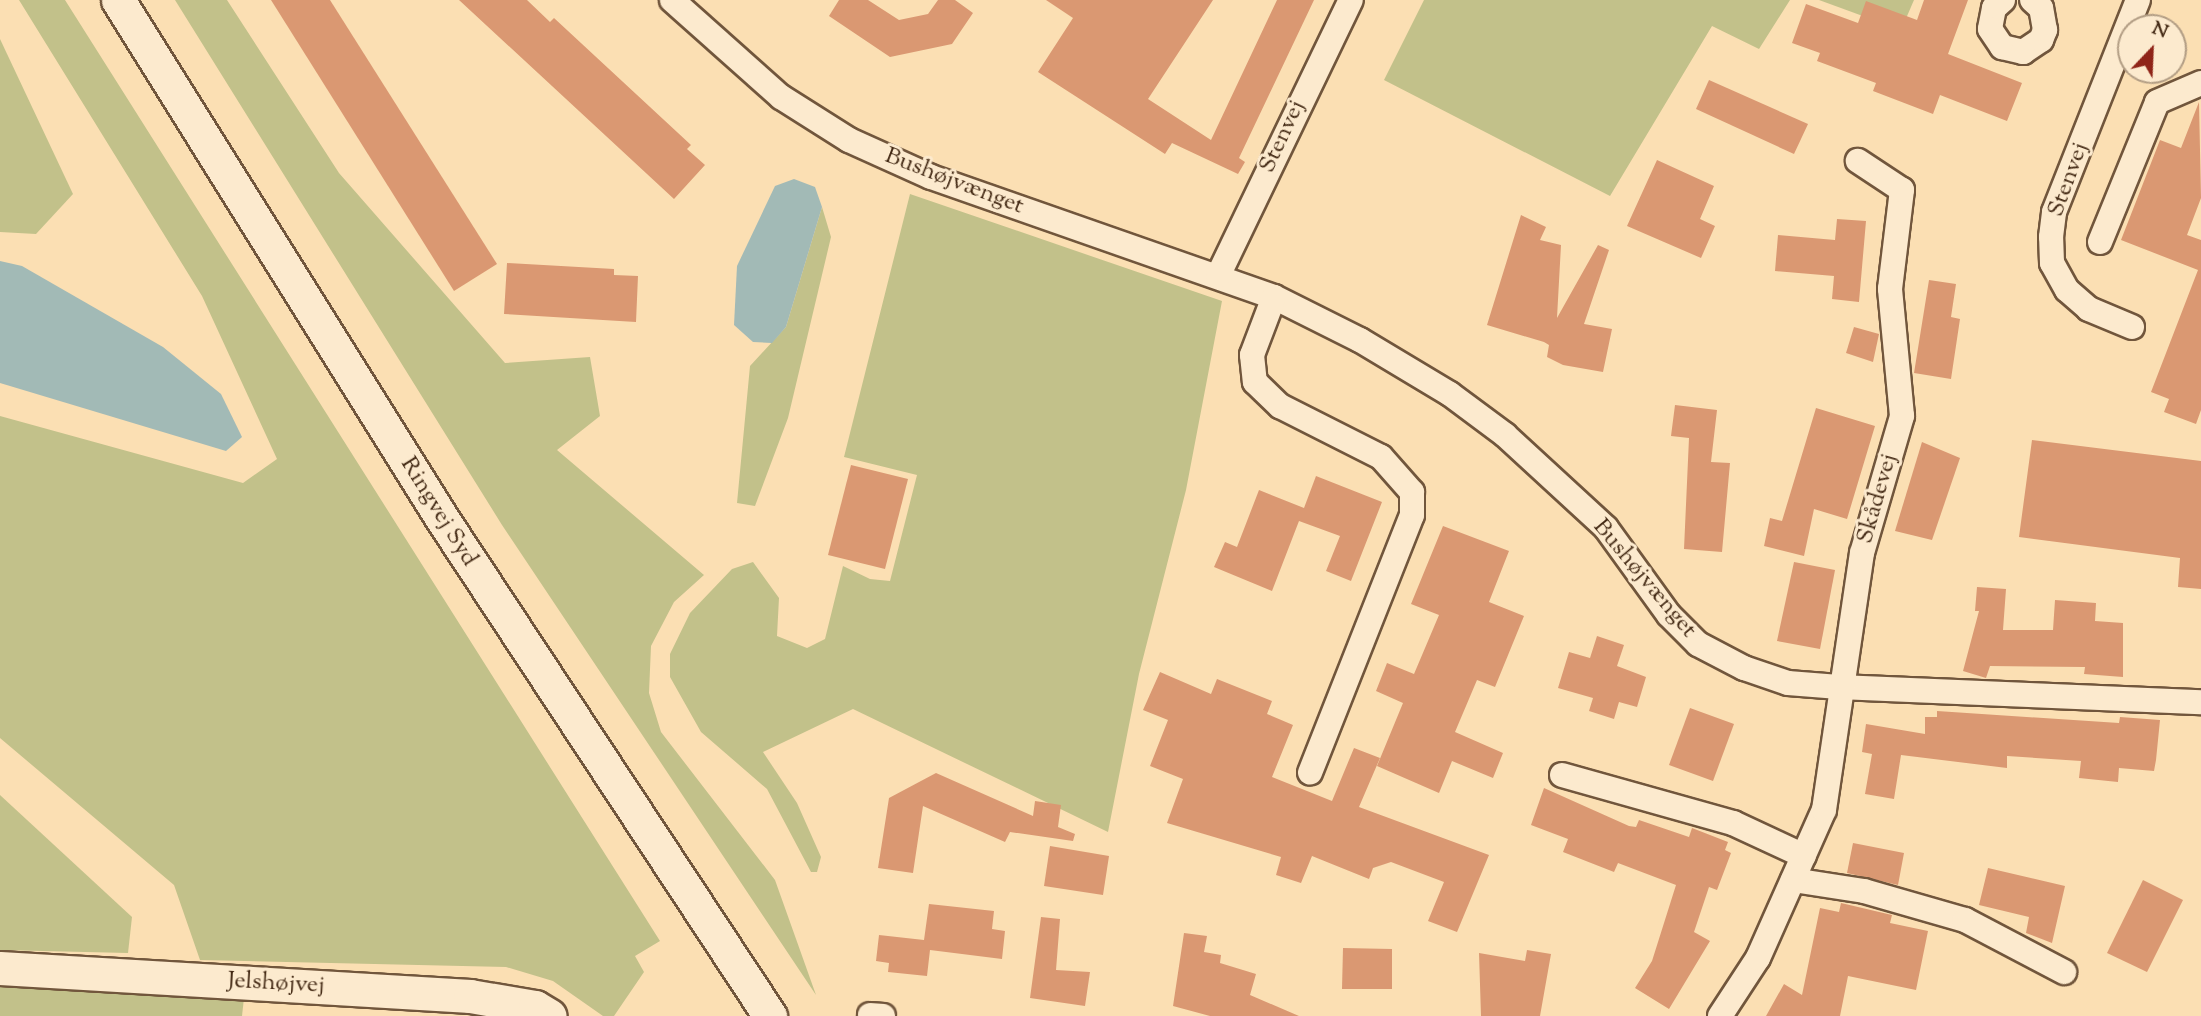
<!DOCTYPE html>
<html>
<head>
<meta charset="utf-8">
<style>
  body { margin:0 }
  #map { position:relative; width:2201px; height:1016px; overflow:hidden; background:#fbdfb3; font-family:"Sorts Mill Goudy",serif }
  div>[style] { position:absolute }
  .green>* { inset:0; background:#c2c18a }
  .water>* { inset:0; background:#a2bab6 }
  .building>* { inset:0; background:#da9872 }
  .roads { filter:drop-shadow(2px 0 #71563c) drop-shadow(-2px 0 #71563c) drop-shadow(0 2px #71563c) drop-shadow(0 -2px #71563c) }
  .street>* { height:24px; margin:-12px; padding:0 12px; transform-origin:12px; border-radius:12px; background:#fceace }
  .secondary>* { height:33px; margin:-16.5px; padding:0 16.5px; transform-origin:16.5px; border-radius:16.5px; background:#fceace }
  span { translate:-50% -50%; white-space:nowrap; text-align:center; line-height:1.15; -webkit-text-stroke:6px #fceace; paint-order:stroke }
  .street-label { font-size:24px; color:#432914 }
  .north { position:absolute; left:2117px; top:14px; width:70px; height:70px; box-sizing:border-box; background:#fceace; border:2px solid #b29d84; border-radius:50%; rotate:23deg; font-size:19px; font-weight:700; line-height:28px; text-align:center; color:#432914 }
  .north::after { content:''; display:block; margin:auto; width:24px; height:32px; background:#8f2418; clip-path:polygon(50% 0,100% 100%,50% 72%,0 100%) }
</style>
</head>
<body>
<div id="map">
  <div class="green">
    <div style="clip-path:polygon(19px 0,65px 0,660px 941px,635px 956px,644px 972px,614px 1016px,603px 1016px,553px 981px,506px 967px,200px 960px,174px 885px,0 738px,0 416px,243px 483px,277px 459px,202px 296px)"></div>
    <div style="clip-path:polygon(175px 0,227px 0,339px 173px,505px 363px,590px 357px,600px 416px,557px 450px,704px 575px,674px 602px,651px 646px,649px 693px,661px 732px,775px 880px,816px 995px,502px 525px)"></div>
    <div style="clip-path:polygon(1424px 0,1790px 0,1759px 49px,1712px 26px,1610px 196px,1384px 80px)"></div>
    <div style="clip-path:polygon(1819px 0,1914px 0,1901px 30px)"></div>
    <div style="clip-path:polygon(0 39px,73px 194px,36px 234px,0 232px)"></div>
    <div style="clip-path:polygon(910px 194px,1222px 301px,1186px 490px,1139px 674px,1108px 832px,853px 709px,763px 752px,797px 803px,821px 857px,817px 872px,811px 872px,767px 789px,701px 732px,670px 677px,670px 654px,690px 613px,732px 569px,753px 562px,779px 598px,777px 636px,807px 648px,825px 639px,843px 566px,870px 579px,890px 581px,917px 475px,844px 457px)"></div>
    <div style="clip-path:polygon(822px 207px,831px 237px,788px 418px,755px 506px,737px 503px,750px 366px,786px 327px)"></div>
    <div style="clip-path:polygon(0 795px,132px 917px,128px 953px,0 950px)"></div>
    <div style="clip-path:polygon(0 987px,244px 998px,242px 1016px,0 1016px)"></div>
  </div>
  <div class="water">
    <div style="clip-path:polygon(794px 179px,815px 187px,822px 207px,786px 327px,772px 343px,753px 342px,734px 325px,737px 266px,775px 186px)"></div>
    <div style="clip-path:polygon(0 261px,22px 266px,163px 347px,221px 394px,242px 437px,226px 451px,0 383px)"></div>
  </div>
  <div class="building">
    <div style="clip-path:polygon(271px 0,330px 0,497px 264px,454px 291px)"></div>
    <div style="clip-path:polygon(459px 0,527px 0,550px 22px,554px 18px,691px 145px,687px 149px,705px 165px,674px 199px)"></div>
    <div style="clip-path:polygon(839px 0,868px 0,899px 20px,928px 14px,938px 0,955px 0,973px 13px,952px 44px,890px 57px,829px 16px)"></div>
    <div style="clip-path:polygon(1046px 0,1213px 0,1148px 99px,1211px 140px,1277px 0,1314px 0,1239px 158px,1245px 162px,1238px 174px,1172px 143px,1165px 154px,1038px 72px,1073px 18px)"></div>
    <div style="clip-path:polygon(1924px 0,1968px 0,1948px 54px,2022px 83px,2007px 121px,1940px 95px,1933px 114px,1873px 91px,1876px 83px,1817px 61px,1820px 53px,1792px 43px,1806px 4px,1858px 23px,1866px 1px,1917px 20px)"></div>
    <div style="clip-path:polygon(1709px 80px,1808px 124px,1794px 154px,1696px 109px)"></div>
    <div style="clip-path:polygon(2199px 102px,2201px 198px,2187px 235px,2201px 240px,2201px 410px,2196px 424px,2164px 412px,2169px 399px,2151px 392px,2198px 270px,2121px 240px,2160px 140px,2181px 148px)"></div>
    <div style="clip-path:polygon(1657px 160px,1714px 186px,1700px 219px,1715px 226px,1701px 258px,1627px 226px)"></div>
    <div style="clip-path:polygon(1521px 215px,1546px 227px,1540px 240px,1561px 245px,1557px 318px,1598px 245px,1609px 250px,1584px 324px,1612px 329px,1603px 372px,1563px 365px,1547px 357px,1549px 345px,1544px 342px,1487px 325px)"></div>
    <div style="clip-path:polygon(1837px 219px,1866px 221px,1859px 302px,1832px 299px,1834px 276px,1775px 271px,1778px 235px,1835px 240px)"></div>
    <div style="clip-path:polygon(507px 263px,614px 269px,614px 275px,638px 276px,636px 322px,504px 314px)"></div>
    <div style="clip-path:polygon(1929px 280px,1956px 284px,1951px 317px,1960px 319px,1951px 379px,1914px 373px)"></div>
    <div style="clip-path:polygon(1854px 327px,1879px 334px,1873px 362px,1846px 353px)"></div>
    <div style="clip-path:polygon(1675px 405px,1717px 410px,1711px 462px,1730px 463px,1722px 552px,1684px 549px,1689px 438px,1671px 436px)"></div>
    <div style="clip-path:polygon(1816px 408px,1875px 426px,1847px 519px,1814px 509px,1804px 556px,1764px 546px,1770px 518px,1782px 521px)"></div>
    <div style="clip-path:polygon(2032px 440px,2201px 461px,2201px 589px,2178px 587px,2180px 558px,2019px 537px)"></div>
    <div style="clip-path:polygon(1922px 442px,1960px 458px,1932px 540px,1895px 531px)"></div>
    <div style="clip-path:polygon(851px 465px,908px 479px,885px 569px,828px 555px)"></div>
    <div style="clip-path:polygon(1316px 476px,1382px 502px,1351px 581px,1326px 571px,1340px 536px,1299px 521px,1272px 591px,1214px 567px,1225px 542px,1237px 547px,1259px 490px,1304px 508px)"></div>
    <div style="clip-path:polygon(1443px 526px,1509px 551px,1489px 602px,1524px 616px,1495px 687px,1477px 680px,1455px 732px,1503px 753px,1493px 778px,1452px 761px,1439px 793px,1377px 766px,1403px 703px,1376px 691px,1387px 663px,1414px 674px,1439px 615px,1411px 604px)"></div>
    <div style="clip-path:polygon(1794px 562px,1835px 570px,1820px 649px,1777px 641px)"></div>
    <div style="clip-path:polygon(1977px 587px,2006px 589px,2003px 630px,2053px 630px,2055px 600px,2096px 603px,2095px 621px,2123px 623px,2123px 677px,2084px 674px,2085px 667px,1990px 666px,1986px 678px,1963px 671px,1979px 611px,1975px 611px)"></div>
    <div style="clip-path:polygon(1597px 636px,1624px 645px,1617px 666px,1646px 677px,1637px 707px,1619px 702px,1614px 719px,1589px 711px,1593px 698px,1558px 688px,1569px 652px,1590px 658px)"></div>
    <div style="clip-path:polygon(1160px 672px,1211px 694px,1217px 679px,1272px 701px,1267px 714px,1293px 725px,1272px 777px,1332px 801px,1354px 748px,1380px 758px,1359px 807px,1489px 855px,1457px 932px,1428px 921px,1444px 882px,1391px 862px,1373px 868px,1369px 879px,1312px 856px,1301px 883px,1276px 875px,1281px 857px,1167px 823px,1183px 779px,1150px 766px,1168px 720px,1143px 710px)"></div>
    <div style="clip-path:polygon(1690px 708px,1734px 724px,1713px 781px,1669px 765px)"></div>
    <div style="clip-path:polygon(1937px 711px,2119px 723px,2120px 717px,2160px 720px,2156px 760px,2154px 771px,2119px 768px,2118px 782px,2079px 778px,2081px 761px,2007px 756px,2007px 768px,1901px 755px,1894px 799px,1865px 794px,1872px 754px,1862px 752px,1866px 724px,1925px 734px,1925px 717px,1937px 717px)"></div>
    <div style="clip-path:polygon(936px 773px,1033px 816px,1035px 801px,1061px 805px,1058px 827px,1075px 834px,1073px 841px,1010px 832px,1005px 842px,923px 806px,913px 873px,878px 868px,889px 798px)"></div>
    <div style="clip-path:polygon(1544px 788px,1629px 826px,1636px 827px,1639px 820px,1689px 837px,1692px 828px,1728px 842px,1725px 850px,1731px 853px,1717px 890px,1709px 887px,1694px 932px,1710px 941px,1669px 1009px,1635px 988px,1652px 961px,1676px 885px,1618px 863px,1614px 872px,1563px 852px,1568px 839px,1531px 825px)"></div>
    <div style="clip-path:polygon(1853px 843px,1904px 853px,1898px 885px,1847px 873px)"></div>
    <div style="clip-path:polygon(1050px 846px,1109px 856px,1103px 895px,1044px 886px)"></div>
    <div style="clip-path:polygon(1988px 868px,2065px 886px,2052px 943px,2026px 933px,2029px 917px,1979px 905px)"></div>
    <div style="clip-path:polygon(2143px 880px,2183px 900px,2147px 972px,2107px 953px)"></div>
    <div style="clip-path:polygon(1841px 903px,1892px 915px,1890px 923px,1928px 931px,1916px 990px,1848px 976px,1840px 1016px,1766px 1016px,1784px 984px,1802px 995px,1820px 908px,1839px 912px)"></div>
    <div style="clip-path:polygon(929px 904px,994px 911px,992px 929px,1005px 931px,1002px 959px,930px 950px,927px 976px,888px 972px,889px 963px,876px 961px,879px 935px,924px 940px)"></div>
    <div style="clip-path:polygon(1041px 917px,1060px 919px,1056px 970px,1090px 972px,1085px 1006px,1030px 998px)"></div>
    <div style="clip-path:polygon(1184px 933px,1207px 936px,1204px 952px,1221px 955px,1220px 963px,1256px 974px,1250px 995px,1299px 1016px,1210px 1016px,1173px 1006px)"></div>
    <div style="clip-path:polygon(1343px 948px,1392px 949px,1392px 989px,1342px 989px)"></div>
    <div style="clip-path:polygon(1527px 950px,1551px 954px,1540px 1016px,1481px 1016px,1479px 953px,1525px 961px)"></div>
  </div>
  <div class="roads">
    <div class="street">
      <div style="left:672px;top:0;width:146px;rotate:41.7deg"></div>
      <div style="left:781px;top:97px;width:80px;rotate:32.3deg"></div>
      <div style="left:849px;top:140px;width:90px;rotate:24.3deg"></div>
      <div style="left:931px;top:177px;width:363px;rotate:19.3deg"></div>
      <div style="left:1274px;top:297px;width:96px;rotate:26.6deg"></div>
      <div style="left:1360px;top:340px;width:105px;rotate:31deg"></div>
      <div style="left:1450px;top:394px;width:69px;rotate:36.7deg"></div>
      <div style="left:1505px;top:435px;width:137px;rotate:42.6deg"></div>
      <div style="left:1606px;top:528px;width:107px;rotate:54.1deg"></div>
      <div style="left:1669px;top:615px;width:41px;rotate:45deg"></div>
      <div style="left:1698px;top:644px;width:52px;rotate:27.6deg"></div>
      <div style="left:1744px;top:668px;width:46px;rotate:18.8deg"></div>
      <div style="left:1788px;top:683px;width:51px;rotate:4.5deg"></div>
      <div style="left:1839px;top:687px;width:362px;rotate:2.4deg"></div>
      <div style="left:2003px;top:0;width:12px;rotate:138deg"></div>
      <div style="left:1994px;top:8px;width:21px;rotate:101deg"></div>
      <div style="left:1990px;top:29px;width:22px;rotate:56deg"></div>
      <div style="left:2002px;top:47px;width:22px;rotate:13deg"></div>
      <div style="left:2023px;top:52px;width:22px;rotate:-34deg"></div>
      <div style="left:2041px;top:40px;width:11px;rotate:-68deg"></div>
      <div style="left:2045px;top:30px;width:22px;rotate:-100deg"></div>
      <div style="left:2041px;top:8px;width:12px;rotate:-138deg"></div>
      <div style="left:2100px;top:242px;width:151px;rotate:-67.8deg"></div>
      <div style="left:2157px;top:102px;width:48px;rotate:-23.4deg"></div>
      <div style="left:1218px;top:276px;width:306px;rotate:-64.3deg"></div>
      <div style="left:1274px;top:297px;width:62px;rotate:110.8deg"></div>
      <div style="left:1252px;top:355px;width:27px;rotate:84deg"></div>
      <div style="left:1255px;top:382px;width:35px;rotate:44deg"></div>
      <div style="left:1280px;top:406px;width:113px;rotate:26.8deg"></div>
      <div style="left:1381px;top:457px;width:47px;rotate:48.5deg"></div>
      <div style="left:1412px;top:492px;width:23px;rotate:90deg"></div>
      <div style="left:1412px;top:515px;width:277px;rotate:111.6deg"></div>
      <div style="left:2132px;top:327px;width:47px;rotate:-157.3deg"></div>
      <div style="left:2089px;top:309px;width:29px;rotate:-139deg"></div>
      <div style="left:2067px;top:290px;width:31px;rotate:-119deg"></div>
      <div style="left:2052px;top:263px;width:26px;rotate:-92deg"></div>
      <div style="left:2051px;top:237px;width:25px;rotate:-83deg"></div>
      <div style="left:2054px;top:212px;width:228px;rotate:-68.4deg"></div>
      <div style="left:1562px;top:775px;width:178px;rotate:15.7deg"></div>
      <div style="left:1733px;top:823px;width:78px;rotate:24.9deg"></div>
      <div style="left:1793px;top:880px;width:72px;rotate:8.8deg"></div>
      <div style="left:1864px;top:891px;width:105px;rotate:16deg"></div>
      <div style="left:1965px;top:920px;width:112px;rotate:27.7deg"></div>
      <div style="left:870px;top:1015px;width:13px;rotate:4deg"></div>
      <div style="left:1720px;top:1016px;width:69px;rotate:-56.8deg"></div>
      <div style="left:1758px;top:958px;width:162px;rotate:-66deg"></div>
      <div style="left:1824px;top:810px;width:260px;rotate:-81.6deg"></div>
      <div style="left:1862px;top:553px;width:143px;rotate:-73.7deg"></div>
      <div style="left:1902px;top:416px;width:128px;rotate:-95.4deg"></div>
      <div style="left:1890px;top:289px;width:100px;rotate:-83.1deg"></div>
      <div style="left:1902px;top:190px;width:53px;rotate:-146.6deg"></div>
    </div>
    <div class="secondary">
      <div style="left:118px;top:0;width:610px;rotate:58deg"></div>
      <div style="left:441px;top:517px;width:598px;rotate:56.6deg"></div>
      <div style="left:0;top:968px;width:471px;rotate:3.4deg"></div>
      <div style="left:470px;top:996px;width:66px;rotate:9.6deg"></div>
      <div style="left:535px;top:1007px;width:17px;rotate:31deg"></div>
    </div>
  </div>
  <div class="street-label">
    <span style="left:1283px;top:137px;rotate:-65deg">Stenvej</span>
    <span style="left:2069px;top:180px;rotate:-70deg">Stenvej</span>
    <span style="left:954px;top:182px;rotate:21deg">Bushøjvænget</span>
    <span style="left:1878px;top:499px;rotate:-74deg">Skådevej</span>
    <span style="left:438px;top:512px;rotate:58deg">Ringvej Syd</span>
    <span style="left:1644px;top:579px;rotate:50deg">Bushøjvænget</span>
    <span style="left:276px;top:984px;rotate:3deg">Jelshøjvej</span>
  </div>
  <div class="north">N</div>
</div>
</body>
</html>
